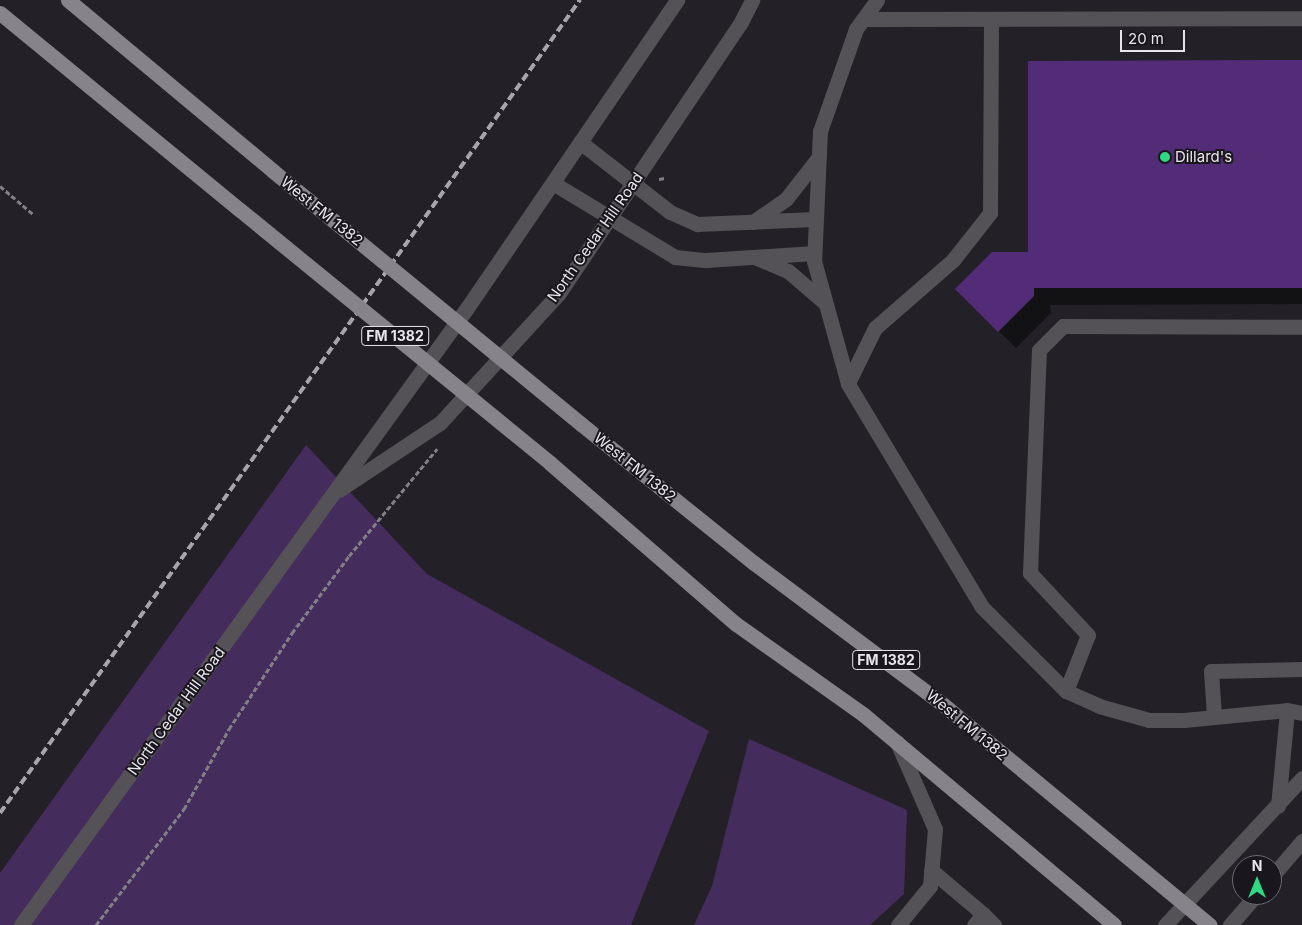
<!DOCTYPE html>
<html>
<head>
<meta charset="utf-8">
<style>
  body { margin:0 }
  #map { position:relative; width:1302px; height:925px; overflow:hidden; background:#232027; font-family:Inter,sans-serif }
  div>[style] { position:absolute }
  .green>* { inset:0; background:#442d5c }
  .shadow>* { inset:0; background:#0007 }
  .building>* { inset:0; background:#532c78 }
  .path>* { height:3px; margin-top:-1.5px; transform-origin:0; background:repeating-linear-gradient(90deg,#827f85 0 5px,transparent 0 7.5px) }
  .minor>* { height:15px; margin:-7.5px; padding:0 7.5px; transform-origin:7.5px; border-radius:7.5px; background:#545256 }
  .major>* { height:15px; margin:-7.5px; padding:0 7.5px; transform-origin:7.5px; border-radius:7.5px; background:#86838b }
  .rail>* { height:4px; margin-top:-2px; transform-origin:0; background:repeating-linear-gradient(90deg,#a7a5ab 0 8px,transparent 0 12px) }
  .major-bridge>* { height:15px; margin:-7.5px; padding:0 7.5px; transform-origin:7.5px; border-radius:7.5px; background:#86838b }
  .dots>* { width:14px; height:14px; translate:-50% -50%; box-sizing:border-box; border:2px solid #19161e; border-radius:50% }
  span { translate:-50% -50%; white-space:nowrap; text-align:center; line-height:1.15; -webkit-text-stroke:4px #19161e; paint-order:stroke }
  .shield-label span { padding:1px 4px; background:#19161e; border:1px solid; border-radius:4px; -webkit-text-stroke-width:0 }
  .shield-label { font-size:14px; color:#e8e6eb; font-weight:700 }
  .poi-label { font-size:15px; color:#e8e6eb }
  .left { translate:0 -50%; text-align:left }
  .street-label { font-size:15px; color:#e8e6eb }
  .north { position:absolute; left:1232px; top:855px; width:50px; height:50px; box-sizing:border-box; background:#19161e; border:1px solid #6c6970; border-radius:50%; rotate:0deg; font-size:14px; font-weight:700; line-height:20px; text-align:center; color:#e8e6eb }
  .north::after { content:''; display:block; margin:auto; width:18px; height:22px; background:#30d882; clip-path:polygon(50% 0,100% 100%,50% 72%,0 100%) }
  .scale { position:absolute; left:1120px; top:30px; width:65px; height:22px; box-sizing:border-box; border:2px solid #e8e6eb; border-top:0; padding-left:6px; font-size:15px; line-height:18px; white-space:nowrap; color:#e8e6eb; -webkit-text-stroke:4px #19161e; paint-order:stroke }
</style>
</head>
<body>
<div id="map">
  <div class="green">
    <div style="clip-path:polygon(306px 445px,427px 574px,709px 731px,631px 925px,0 925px,0 873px)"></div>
    <div style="clip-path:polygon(749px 739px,907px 810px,904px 894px,870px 925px,694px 925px,712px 886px)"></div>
  </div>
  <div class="shadow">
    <div style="clip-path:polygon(1302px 62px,1302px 304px,1050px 305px,1051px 313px,1016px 348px,957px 289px,1030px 254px)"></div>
  </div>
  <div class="building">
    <div style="clip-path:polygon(1302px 60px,1302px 288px,1034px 288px,1034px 296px,998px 332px,955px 289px,992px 252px,1028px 252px,1028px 61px)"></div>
  </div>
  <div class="path">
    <div style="left:659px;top:179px;width:6px;rotate:-9deg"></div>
    <div style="left:0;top:186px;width:43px;rotate:40.3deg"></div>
    <div style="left:96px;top:925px;width:146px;rotate:-52.8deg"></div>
    <div style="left:184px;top:809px;width:92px;rotate:-60.6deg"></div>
    <div style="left:229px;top:729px;width:115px;rotate:-56.7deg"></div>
    <div style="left:292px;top:633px;width:96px;rotate:-53.5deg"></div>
    <div style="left:349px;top:556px;width:139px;rotate:-50.6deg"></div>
  </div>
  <div class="minor">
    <div style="left:877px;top:0;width:36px;rotate:126deg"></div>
    <div style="left:856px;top:29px;width:108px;rotate:109.4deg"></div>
    <div style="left:820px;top:131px;width:130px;rotate:92.6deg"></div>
    <div style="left:814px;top:261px;width:128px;rotate:74.5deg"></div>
    <div style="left:848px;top:384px;width:260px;rotate:59deg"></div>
    <div style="left:982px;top:607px;width:119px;rotate:45deg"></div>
    <div style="left:1066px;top:691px;width:36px;rotate:24deg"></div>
    <div style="left:1099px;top:706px;width:52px;rotate:15.6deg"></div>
    <div style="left:1149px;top:720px;width:35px"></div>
    <div style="left:1184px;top:720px;width:103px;rotate:-5.5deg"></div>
    <div style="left:1287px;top:710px;width:15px;rotate:11deg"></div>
    <div style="left:863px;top:19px;width:439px;rotate:-0.1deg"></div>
    <div style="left:580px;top:142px;width:114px;rotate:37.9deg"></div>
    <div style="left:670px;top:212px;width:30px;rotate:24deg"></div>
    <div style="left:697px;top:224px;width:118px;rotate:-2.4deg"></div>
    <div style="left:553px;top:183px;width:143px;rotate:31.2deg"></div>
    <div style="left:675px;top:257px;width:31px;rotate:6deg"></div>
    <div style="left:706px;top:260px;width:108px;rotate:-3.7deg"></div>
    <div style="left:753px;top:222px;width:40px;rotate:-34.9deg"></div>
    <div style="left:786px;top:199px;width:52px;rotate:-52deg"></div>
    <div style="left:757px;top:258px;width:34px;rotate:23deg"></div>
    <div style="left:788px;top:271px;width:48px;rotate:40.7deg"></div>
    <div style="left:848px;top:383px;width:61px;rotate:-63.9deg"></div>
    <div style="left:875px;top:328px;width:103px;rotate:-41.1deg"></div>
    <div style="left:953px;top:260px;width:60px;rotate:-51.8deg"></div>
    <div style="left:990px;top:213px;width:193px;rotate:-89.7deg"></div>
    <div style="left:339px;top:490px;width:121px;rotate:-33.6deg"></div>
    <div style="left:440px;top:423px;width:176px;rotate:-47.5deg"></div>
    <div style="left:559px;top:293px;width:326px;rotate:-56.1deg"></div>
    <div style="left:741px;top:22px;width:25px;rotate:-63deg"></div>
    <div style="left:1066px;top:691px;width:60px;rotate:-68.6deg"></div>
    <div style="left:1088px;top:635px;width:85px;rotate:-133.1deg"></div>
    <div style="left:1030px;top:573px;width:223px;rotate:-87.7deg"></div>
    <div style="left:1039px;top:350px;width:34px;rotate:-45deg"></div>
    <div style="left:1063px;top:326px;width:239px;rotate:0.2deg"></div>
    <div style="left:1214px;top:716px;width:45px;rotate:-93.8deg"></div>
    <div style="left:1211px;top:671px;width:91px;rotate:-1.3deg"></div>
    <div style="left:897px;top:742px;width:95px;rotate:66.4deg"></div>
    <div style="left:935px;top:829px;width:57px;rotate:95deg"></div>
    <div style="left:930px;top:886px;width:50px;rotate:129.4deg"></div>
    <div style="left:1278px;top:806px;width:96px;rotate:-84.6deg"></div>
    <div style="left:931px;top:870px;width:68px;rotate:40.2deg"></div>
    <div style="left:983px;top:914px;width:14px;rotate:129deg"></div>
    <div style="left:1272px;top:876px;width:46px;rotate:-49.4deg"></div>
    <div style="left:983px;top:914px;width:16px;rotate:45deg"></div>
    <div style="left:21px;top:925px;width:761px;rotate:-54.14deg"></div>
    <div style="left:467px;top:308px;width:373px;rotate:-55.7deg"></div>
    <div style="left:1165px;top:925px;width:201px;rotate:-47deg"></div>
    <div style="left:1230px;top:925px;width:40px;rotate:-49deg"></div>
  </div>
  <div class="major">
    <div style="left:68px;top:0;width:267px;rotate:39.8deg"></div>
    <div style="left:0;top:13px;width:310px;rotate:39.4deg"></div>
    <div style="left:581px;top:424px;width:222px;rotate:38.8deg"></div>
    <div style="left:754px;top:563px;width:232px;rotate:36.8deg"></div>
    <div style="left:940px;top:702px;width:350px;rotate:39.6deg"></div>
    <div style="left:550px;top:463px;width:246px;rotate:40.9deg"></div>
    <div style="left:736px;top:624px;width:157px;rotate:35.4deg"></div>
    <div style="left:864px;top:715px;width:326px;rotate:40deg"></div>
  </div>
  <div class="rail">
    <div style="left:0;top:813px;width:999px;rotate:-54.5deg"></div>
  </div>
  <div class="major-bridge">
    <div style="left:273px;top:171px;width:399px;rotate:39.4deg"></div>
    <div style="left:240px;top:210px;width:400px;rotate:39.2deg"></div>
  </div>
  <div class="dots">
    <div style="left:1165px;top:157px;background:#30d882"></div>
  </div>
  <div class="shield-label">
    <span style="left:395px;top:336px">FM 1382</span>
    <span style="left:886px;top:660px">FM 1382</span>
  </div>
  <div class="poi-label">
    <span class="left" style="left:1175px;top:157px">Dillard's</span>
  </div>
  <div class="street-label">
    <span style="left:322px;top:211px;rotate:39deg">West FM 1382</span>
    <span style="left:595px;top:237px;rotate:-55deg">North Cedar Hill Road</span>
    <span style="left:635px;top:467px;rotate:39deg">West FM 1382</span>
    <span style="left:176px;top:711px;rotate:-54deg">North Cedar Hill Road</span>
    <span style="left:967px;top:725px;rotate:40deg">West FM 1382</span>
  </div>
  <div class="north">N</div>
  <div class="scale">20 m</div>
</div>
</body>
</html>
